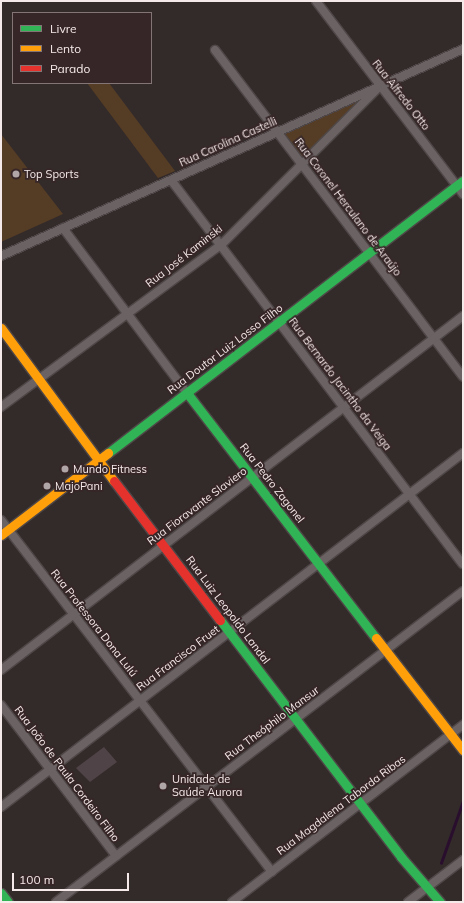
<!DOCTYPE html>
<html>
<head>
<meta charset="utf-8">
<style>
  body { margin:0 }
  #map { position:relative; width:464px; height:903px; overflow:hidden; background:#332a2a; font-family:Mulish,sans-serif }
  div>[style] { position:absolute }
  .green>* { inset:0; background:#553d25 }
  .stream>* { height:2.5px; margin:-1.25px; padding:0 1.25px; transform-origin:1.25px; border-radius:1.25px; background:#2a0e2e }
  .building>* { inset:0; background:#504347 }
  .roads { filter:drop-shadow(1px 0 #4f4747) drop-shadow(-1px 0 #4f4747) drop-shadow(0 1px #4f4747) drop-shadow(0 -1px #4f4747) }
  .street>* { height:8px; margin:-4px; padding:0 4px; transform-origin:4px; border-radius:4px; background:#6a6263 }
  .fast>* { height:9px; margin:-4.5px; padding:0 4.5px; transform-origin:4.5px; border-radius:4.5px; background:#30b455 }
  .slow>* { height:9px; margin:-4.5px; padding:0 4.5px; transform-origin:4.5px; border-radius:4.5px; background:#ff9f0a }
  .jam>* { height:9px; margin:-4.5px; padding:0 4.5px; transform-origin:4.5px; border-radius:4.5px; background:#e5322d }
  .dots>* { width:11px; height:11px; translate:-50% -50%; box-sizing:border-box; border:2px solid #372627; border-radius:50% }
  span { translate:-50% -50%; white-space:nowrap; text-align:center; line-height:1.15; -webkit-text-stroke:3.5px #372627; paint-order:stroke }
  .street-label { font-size:11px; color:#f5e9ea }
  .poi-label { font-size:11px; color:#f5e9ea }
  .left { translate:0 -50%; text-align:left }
  .frame { position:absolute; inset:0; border:2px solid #f5e9ea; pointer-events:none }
  .legend { position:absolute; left:12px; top:12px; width:140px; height:72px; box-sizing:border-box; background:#372627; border:1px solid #837475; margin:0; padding:5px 7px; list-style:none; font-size:12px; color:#f5e9ea }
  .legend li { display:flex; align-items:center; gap:8px; height:20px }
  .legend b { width:20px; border:1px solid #837475 }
  .scale { position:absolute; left:12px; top:873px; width:117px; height:18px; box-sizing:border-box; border:2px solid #f5e9ea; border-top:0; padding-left:5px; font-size:12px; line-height:14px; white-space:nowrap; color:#f5e9ea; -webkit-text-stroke:3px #372627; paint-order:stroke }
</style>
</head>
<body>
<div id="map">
  <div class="green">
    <div style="clip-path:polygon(87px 83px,109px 83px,175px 171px,158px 178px)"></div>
    <div style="clip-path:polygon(361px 99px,302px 157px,285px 134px)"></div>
    <div style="clip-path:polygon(1px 134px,63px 214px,1px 242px)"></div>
  </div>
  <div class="stream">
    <div style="left:441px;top:863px;width:66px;rotate:-70.5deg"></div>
  </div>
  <div class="building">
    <div style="clip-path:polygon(104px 747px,117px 762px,90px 782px,76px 768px)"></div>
  </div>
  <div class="roads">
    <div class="street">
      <div style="left:316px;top:1px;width:243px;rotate:52.7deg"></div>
      <div style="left:215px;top:50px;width:410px;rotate:52.8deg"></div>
      <div style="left:171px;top:180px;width:482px;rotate:52.8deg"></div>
      <div style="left:63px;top:228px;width:206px;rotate:53.1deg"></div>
      <div style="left:1px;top:256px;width:506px;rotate:-24.13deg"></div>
      <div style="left:1px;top:407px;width:273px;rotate:-36.4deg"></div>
      <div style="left:221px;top:245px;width:221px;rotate:-45deg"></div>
      <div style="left:1px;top:520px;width:444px;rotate:52.4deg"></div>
      <div style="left:1px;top:670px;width:582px;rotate:-37.46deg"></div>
      <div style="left:1px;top:705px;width:190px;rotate:52.7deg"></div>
      <div style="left:1px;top:807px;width:582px;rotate:-37.46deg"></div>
      <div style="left:56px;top:902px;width:512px;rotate:-37.38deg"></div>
      <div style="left:232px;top:902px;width:291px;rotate:-37.5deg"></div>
      <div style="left:408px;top:902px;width:69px;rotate:-37.4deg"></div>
    </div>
    <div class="fast">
      <div style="left:187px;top:393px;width:309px;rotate:52.4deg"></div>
      <div style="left:108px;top:453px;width:447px;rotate:-37.5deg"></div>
      <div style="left:220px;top:620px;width:298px;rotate:52.6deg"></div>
      <div style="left:401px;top:857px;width:60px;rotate:49.1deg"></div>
      <div style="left:1px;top:893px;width:11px;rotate:52deg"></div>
    </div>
    <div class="slow">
      <div style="left:1px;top:328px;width:190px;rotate:53.6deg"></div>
      <div style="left:1px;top:535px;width:135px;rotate:-37.5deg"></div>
      <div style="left:376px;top:638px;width:142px;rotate:52.2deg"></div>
    </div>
    <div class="jam">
      <div style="left:114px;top:481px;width:175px;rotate:52.7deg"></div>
    </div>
  </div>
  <div class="dots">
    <div style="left:16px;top:174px;background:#b1a6a7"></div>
    <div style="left:65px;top:469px;background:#b1a6a7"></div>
    <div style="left:47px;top:486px;background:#b1a6a7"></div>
    <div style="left:163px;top:786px;background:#b1a6a7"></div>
  </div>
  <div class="street-label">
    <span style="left:401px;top:95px;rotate:52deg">Rua Alfredo Otto</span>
    <span style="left:228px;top:142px;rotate:-24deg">Rua Carolina Castelli</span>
    <span style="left:348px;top:207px;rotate:53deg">Rua Coronel Herculano de Araújo</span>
    <span style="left:184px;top:256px;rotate:-38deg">Rua José Kaminski</span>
    <span style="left:225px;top:349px;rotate:-37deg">Rua Doutor Luiz Losso Filho</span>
    <span style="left:340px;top:384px;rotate:53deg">Rua Bernardo Jacintho da Veiga</span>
    <span style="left:272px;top:483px;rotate:52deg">Rua Pedro Zagonel</span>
    <span style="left:197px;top:506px;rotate:-37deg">Rua Fioravante Slaviero</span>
    <span style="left:228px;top:610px;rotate:53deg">Rua Luiz Leopoldo Landal</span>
    <span style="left:94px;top:623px;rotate:52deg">Rua Professora Dona Lulú</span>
    <span style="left:178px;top:658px;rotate:-37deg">Rua Francisco Fruet</span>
    <span style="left:272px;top:723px;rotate:-37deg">Rua Theóphilo Mansur</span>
    <span style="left:67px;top:774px;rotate:53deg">Rua João de Paula Cordeiro Filho</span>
    <span style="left:341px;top:805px;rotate:-37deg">Rua Magdalena Taborda Ribas</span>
  </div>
  <div class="poi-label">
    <span class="left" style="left:24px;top:174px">Top Sports</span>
    <span class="left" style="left:73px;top:469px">Mundo Fitness</span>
    <span class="left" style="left:55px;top:486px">MajoPani</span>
    <span class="left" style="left:172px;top:786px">Unidade de<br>Saúde Aurora</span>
  </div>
  <div class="frame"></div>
  <ul class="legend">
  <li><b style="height:5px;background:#30b455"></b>Livre</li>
  <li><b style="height:5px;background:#ff9f0a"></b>Lento</li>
  <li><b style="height:5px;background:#e5322d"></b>Parado</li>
  </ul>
  <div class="scale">100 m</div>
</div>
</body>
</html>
